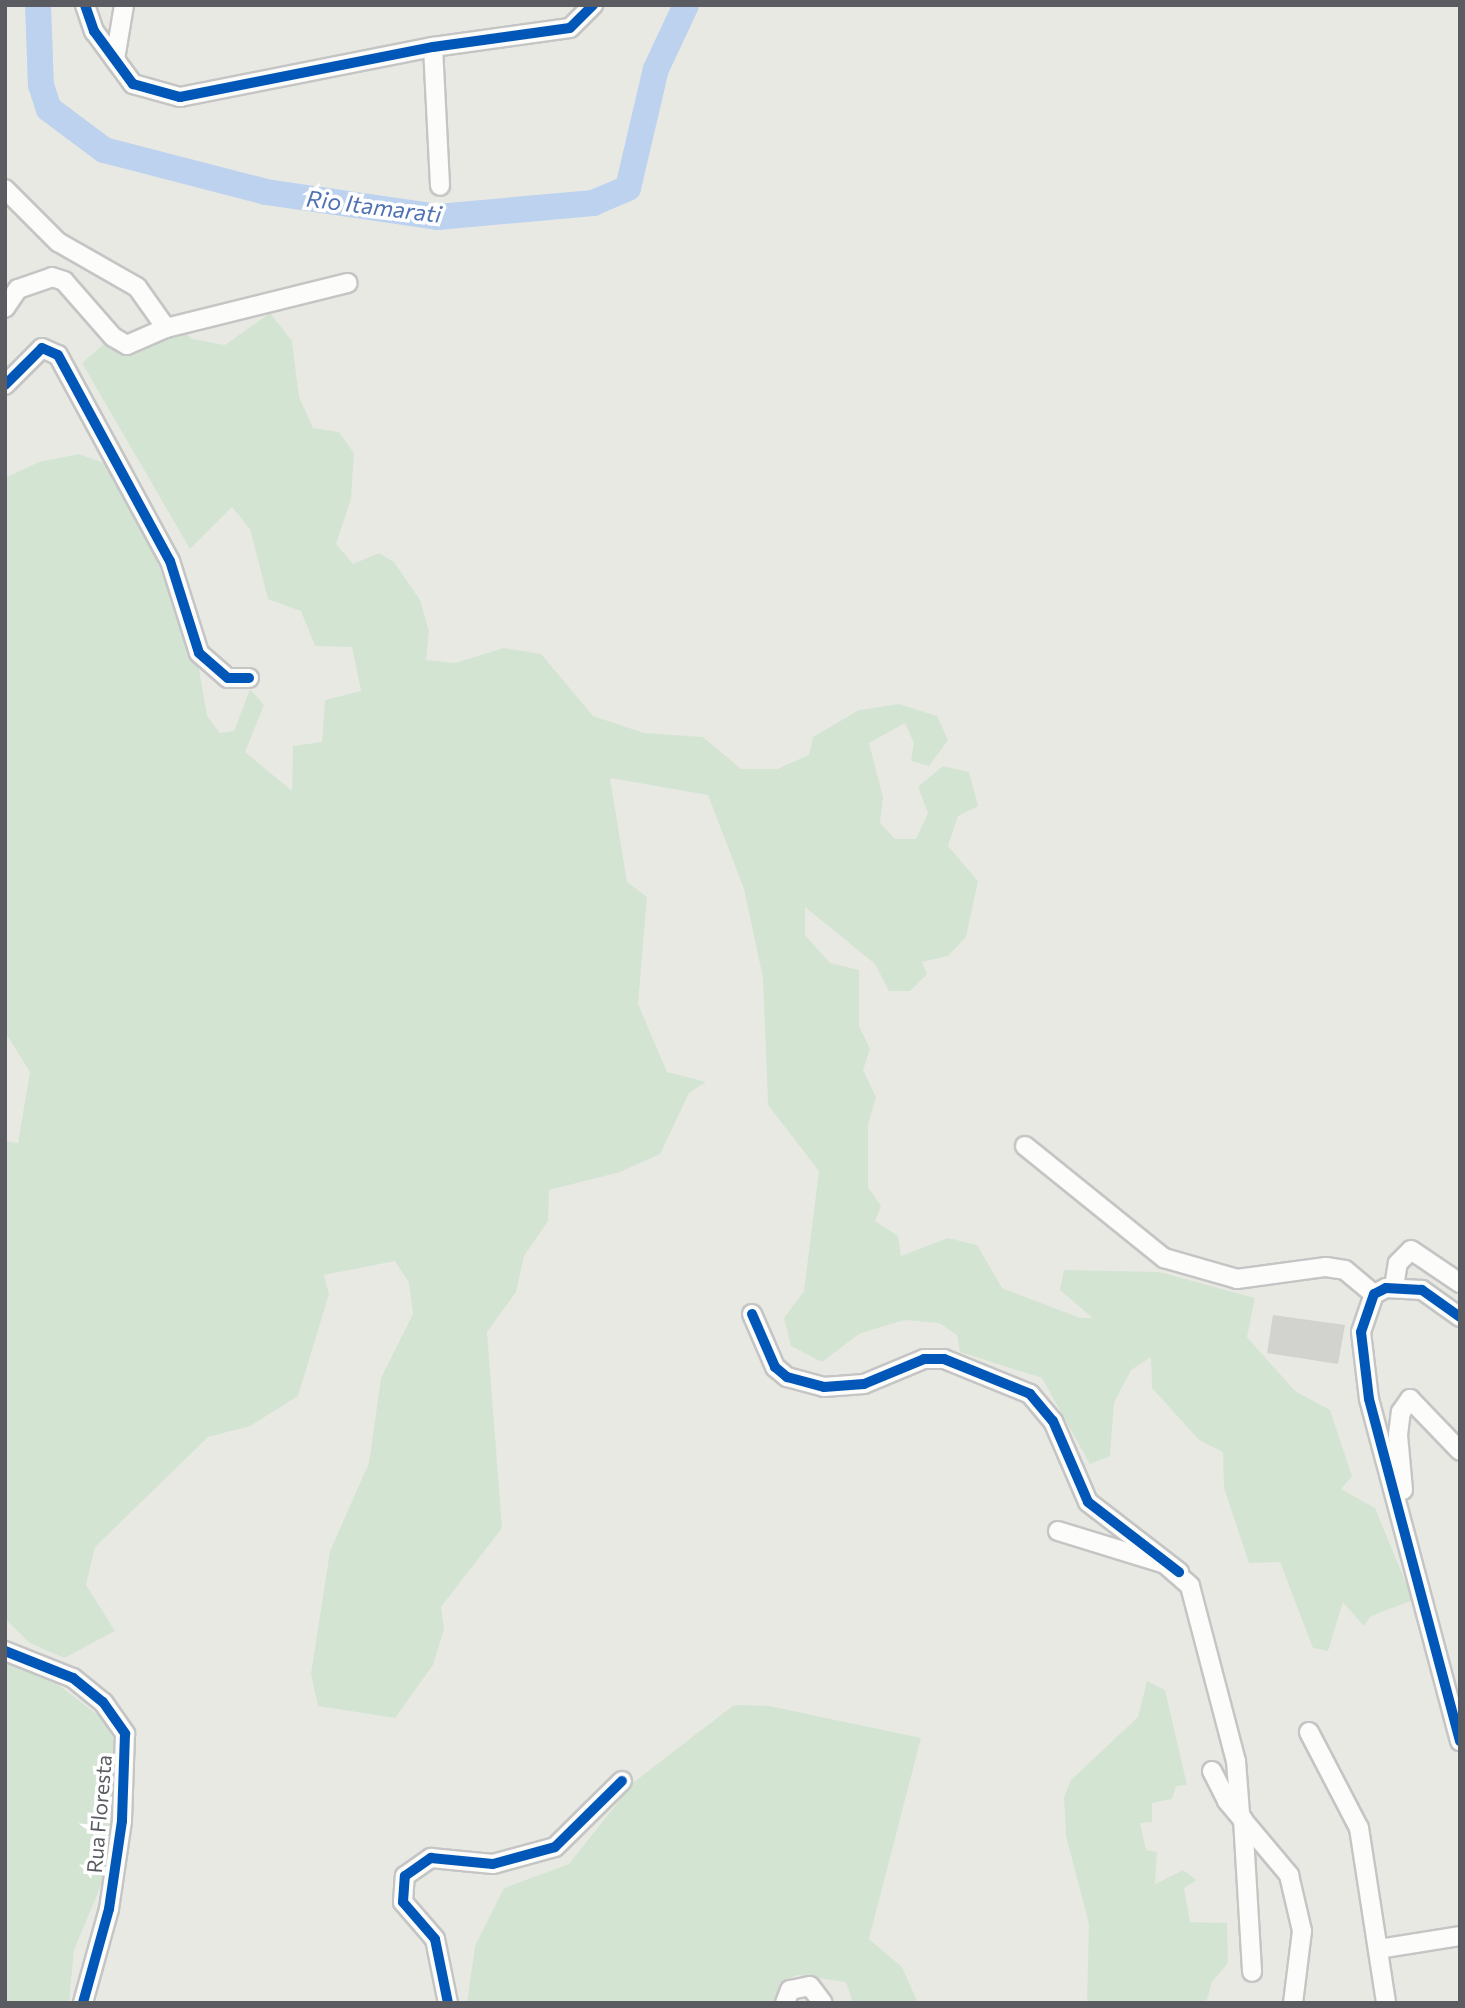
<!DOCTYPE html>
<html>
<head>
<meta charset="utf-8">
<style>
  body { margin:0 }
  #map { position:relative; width:1465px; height:2008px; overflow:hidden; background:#e9e9e4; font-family:Commissioner,sans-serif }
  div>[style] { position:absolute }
  .green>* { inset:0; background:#d3e4d3 }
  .river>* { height:26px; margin:-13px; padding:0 13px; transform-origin:13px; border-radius:13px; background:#bcd2ef }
  .building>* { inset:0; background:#d2d2cf }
  .roads { filter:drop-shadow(2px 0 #c5c5c5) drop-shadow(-2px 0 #c5c5c5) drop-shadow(0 2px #c5c5c5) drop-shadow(0 -2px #c5c5c5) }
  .minor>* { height:18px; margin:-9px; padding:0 9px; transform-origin:9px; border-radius:9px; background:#fcfcfb }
  .cycleway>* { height:10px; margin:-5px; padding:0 5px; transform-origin:5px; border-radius:5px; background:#0057b8 }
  span { translate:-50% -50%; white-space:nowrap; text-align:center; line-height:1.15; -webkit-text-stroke:7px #fff; paint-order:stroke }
  .street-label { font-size:21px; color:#5a5c61 }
  .water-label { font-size:23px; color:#5072b3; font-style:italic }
  .frame { position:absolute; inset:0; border:7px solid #5a5c61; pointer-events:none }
</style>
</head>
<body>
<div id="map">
  <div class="green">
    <div style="clip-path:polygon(270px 313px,292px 341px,299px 397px,313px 428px,339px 432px,354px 453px,351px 499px,336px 544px,353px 564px,379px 553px,394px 562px,420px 600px,429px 631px,426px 660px,455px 663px,504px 648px,541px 654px,593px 716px,644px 733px,703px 737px,741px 769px,777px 769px,809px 755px,813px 737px,859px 710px,899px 704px,937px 716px,948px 740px,929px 766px,911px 761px,914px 743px,905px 723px,869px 743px,883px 797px,880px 823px,895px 839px,916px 839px,928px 813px,918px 787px,943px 766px,969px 772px,978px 806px,958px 816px,948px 846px,978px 881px,966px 937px,948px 956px,922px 962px,927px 974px,910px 991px,889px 991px,875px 964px,805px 907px,805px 935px,830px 963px,859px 970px,859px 1026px,870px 1049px,863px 1070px,876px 1097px,868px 1125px,868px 1187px,881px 1206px,875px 1221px,898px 1236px,901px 1256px,948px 1238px,977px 1245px,1002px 1288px,1080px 1318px,1093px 1318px,1060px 1290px,1064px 1270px,1159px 1272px,1255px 1298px,1247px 1337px,1295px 1391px,1330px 1410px,1352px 1476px,1341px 1489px,1375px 1508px,1413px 1600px,1371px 1616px,1364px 1626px,1343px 1602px,1328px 1651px,1313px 1648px,1280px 1562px,1249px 1563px,1224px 1488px,1223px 1452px,1199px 1440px,1152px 1388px,1151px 1357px,1131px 1370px,1114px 1403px,1110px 1456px,1090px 1464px,1042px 1378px,960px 1352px,957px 1335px,939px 1323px,905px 1320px,884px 1326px,859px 1334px,822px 1362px,791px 1346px,784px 1318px,804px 1291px,819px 1171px,768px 1105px,763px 978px,744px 889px,708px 795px,610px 778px,627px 882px,647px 897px,638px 1004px,667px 1072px,706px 1082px,689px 1093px,660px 1154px,620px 1172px,549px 1190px,548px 1221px,524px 1256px,516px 1292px,487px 1332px,502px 1528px,441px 1607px,444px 1629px,433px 1665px,395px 1718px,318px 1706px,311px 1674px,330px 1551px,369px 1463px,381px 1378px,413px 1314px,409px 1283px,395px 1261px,324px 1275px,329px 1294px,298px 1396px,250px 1426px,208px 1437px,95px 1547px,86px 1585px,115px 1631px,64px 1658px,30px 1643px,5px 1619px,5px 1141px,18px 1143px,30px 1072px,5px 1032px,5px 478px,39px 462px,79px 454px,104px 463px,136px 507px,199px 669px,207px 716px,220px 733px,234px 731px,250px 689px,264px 705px,245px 752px,292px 791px,293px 746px,322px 742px,325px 700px,361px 691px,352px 647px,315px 646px,301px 611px,268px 599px,250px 529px,232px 507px,190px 549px,82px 363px,105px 343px,132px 356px,184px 331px,192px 339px,225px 345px)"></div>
    <div style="clip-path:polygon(5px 1659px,51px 1679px,103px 1719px,119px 1750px,105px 1876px,74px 1950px,69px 2003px,5px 2003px)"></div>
    <div style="clip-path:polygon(1147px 1681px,1165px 1690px,1187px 1785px,1176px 1786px,1172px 1799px,1152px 1803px,1152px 1822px,1140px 1823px,1146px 1850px,1157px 1852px,1155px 1884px,1183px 1870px,1197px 1880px,1184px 1888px,1190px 1922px,1227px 1923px,1228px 1963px,1212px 1982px,1206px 2003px,1087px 2003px,1089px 1924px,1066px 1836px,1064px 1797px,1071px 1780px,1138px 1717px)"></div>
    <div style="clip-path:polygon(734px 1705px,769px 1706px,921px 1738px,869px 1939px,902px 1967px,918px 2003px,853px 2003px,846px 1982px,797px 1975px,779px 1983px,780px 2003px,467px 2003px,475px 1946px,504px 1888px,569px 1864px,634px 1782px)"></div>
  </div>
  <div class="river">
    <div style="left:38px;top:5px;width:80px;rotate:87.9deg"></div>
    <div style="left:41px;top:85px;width:25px;rotate:72deg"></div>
    <div style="left:49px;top:109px;width:69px;rotate:36.7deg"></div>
    <div style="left:104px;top:150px;width:167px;rotate:14.5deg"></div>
    <div style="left:266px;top:192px;width:173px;rotate:8.3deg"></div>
    <div style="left:437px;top:217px;width:157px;rotate:-5.1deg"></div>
    <div style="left:593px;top:203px;width:38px;rotate:-23deg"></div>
    <div style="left:628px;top:188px;width:122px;rotate:-76.8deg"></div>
    <div style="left:656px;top:69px;width:71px;rotate:-64.9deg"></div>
  </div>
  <div class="building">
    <div style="clip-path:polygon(1273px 1315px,1345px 1325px,1338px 1364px,1267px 1353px)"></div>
  </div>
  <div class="roads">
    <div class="minor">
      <div style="left:85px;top:5px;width:28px;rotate:71deg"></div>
      <div style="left:94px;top:31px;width:66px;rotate:53.7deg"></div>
      <div style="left:133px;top:84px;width:49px;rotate:15.5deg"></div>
      <div style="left:180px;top:97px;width:258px;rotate:-11.2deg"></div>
      <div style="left:433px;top:47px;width:138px;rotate:-7.9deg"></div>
      <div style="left:570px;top:28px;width:33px;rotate:-45deg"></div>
      <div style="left:433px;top:47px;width:139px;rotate:87.1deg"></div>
      <div style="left:115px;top:59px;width:55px;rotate:-80.5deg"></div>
      <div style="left:5px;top:189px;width:75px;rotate:45deg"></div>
      <div style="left:58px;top:242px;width:91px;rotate:29.7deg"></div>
      <div style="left:137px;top:287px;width:50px;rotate:54.7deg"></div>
      <div style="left:166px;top:328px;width:187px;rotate:-13.9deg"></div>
      <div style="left:5px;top:308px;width:23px;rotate:-56deg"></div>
      <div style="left:18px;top:289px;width:36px;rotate:-19deg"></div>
      <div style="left:52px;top:277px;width:13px;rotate:18deg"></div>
      <div style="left:64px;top:281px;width:74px;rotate:48.8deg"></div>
      <div style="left:113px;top:337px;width:16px;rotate:30deg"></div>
      <div style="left:127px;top:345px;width:43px;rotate:-23.6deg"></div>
      <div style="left:5px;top:385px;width:52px;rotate:-45deg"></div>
      <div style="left:42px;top:348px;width:17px;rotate:24deg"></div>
      <div style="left:58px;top:355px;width:234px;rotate:61.5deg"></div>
      <div style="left:170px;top:561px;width:96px;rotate:72.5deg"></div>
      <div style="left:199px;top:653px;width:38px;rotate:41deg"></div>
      <div style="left:228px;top:678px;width:21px"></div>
      <div style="left:1025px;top:1146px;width:179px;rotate:38.9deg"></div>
      <div style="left:1164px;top:1258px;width:76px;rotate:16deg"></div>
      <div style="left:1237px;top:1279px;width:90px;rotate:-7.7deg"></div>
      <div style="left:1326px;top:1267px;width:19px;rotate:9deg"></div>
      <div style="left:1345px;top:1270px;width:38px;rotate:40deg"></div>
      <div style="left:1394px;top:1287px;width:24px;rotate:-81deg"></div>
      <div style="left:1398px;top:1263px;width:18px;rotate:-45deg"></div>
      <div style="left:1411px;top:1250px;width:59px;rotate:34deg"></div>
      <div style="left:752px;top:1314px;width:58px;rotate:66.5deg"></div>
      <div style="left:775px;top:1367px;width:16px;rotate:40deg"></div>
      <div style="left:787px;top:1377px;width:38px;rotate:15deg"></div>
      <div style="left:824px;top:1387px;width:40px;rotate:-4.3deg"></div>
      <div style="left:864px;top:1384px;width:65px;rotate:-22.6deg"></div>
      <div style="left:924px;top:1359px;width:20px"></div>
      <div style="left:944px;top:1359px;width:93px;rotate:22.1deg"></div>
      <div style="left:1030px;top:1394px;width:35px;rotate:50deg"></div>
      <div style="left:1053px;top:1421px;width:88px;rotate:66.6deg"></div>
      <div style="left:1088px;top:1502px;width:115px;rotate:37.6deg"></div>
      <div style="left:1460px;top:1317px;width:47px;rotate:-144.6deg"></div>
      <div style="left:1422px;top:1290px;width:36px;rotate:-177deg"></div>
      <div style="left:1386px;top:1288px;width:13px;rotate:153deg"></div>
      <div style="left:1374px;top:1294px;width:40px;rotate:108.9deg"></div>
      <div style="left:1361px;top:1332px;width:67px;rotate:83.2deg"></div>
      <div style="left:1369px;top:1399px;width:354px;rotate:75.1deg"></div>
      <div style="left:1403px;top:1490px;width:55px;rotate:-95.2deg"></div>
      <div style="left:1398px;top:1435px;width:23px;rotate:-83deg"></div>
      <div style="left:1401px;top:1412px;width:16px;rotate:-55deg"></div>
      <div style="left:1410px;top:1399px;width:72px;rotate:46.1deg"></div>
      <div style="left:1058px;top:1531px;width:112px;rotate:17.1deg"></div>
      <div style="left:1165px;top:1564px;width:33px;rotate:41deg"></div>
      <div style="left:1190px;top:1586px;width:181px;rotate:75.3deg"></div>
      <div style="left:1236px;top:1761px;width:52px;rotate:85.6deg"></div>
      <div style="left:5px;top:1651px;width:73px;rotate:21.7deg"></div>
      <div style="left:73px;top:1678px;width:38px;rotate:39deg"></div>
      <div style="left:103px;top:1702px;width:39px;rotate:55deg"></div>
      <div style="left:125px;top:1734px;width:87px;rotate:92deg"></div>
      <div style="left:122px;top:1821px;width:89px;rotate:98.4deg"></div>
      <div style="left:109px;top:1909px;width:98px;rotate:105.5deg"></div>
      <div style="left:1309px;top:1732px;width:108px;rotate:62.5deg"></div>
      <div style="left:1359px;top:1828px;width:177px;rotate:81.2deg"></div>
      <div style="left:1212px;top:1771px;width:34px;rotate:63deg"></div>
      <div style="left:1227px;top:1801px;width:97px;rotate:50deg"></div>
      <div style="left:1289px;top:1875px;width:57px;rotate:76.9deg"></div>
      <div style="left:1302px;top:1931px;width:73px;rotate:97.1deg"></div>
      <div style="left:1243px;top:1819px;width:153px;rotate:86.6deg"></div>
      <div style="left:1379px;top:1949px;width:82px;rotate:-9.1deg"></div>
      <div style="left:448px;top:2003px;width:65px;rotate:-101.5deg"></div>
      <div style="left:435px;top:1939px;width:49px;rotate:-130.9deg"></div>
      <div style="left:403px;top:1902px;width:26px;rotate:-86deg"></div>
      <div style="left:405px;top:1876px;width:32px;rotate:-35deg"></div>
      <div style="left:431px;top:1858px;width:62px;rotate:5.5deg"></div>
      <div style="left:493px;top:1864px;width:64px;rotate:-15.3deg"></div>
      <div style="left:555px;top:1847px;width:94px;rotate:-44.6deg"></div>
      <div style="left:785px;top:2003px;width:14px;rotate:-69deg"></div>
      <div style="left:790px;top:1990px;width:20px;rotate:-11deg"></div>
      <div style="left:810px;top:1986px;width:21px;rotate:53deg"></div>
    </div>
  </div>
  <div class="cycleway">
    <div style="left:85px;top:5px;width:28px;rotate:71deg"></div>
    <div style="left:94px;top:31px;width:66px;rotate:53.7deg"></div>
    <div style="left:133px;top:84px;width:49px;rotate:15.5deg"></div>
    <div style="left:180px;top:97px;width:258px;rotate:-11.2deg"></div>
    <div style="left:433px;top:47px;width:138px;rotate:-7.9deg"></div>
    <div style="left:570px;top:28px;width:33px;rotate:-45deg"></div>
    <div style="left:5px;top:385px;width:52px;rotate:-45deg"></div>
    <div style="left:42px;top:348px;width:17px;rotate:24deg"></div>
    <div style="left:58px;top:355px;width:234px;rotate:61.5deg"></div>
    <div style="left:170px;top:561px;width:96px;rotate:72.5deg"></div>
    <div style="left:199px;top:653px;width:38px;rotate:41deg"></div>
    <div style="left:228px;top:678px;width:21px"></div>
    <div style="left:752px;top:1314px;width:58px;rotate:66.5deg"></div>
    <div style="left:775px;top:1367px;width:16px;rotate:40deg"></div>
    <div style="left:787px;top:1377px;width:38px;rotate:15deg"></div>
    <div style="left:824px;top:1387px;width:40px;rotate:-4.3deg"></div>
    <div style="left:864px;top:1384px;width:65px;rotate:-22.6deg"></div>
    <div style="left:924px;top:1359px;width:20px"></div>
    <div style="left:944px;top:1359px;width:93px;rotate:22.1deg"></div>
    <div style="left:1030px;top:1394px;width:35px;rotate:50deg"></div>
    <div style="left:1053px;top:1421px;width:88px;rotate:66.6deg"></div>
    <div style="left:1088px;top:1502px;width:115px;rotate:37.6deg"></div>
    <div style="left:1460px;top:1317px;width:47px;rotate:-144.6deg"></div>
    <div style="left:1422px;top:1290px;width:36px;rotate:-177deg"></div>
    <div style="left:1386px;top:1288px;width:13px;rotate:153deg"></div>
    <div style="left:1374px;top:1294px;width:40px;rotate:108.9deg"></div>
    <div style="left:1361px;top:1332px;width:67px;rotate:83.2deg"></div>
    <div style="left:1369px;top:1399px;width:354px;rotate:75.1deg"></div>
    <div style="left:5px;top:1651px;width:73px;rotate:21.7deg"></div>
    <div style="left:73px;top:1678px;width:38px;rotate:39deg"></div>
    <div style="left:103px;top:1702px;width:39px;rotate:55deg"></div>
    <div style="left:125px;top:1734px;width:87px;rotate:92deg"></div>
    <div style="left:122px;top:1821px;width:89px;rotate:98.4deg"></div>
    <div style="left:109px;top:1909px;width:98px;rotate:105.5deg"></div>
    <div style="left:448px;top:2003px;width:65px;rotate:-101.5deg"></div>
    <div style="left:435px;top:1939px;width:49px;rotate:-130.9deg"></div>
    <div style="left:403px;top:1902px;width:26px;rotate:-86deg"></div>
    <div style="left:405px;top:1876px;width:32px;rotate:-35deg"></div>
    <div style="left:431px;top:1858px;width:62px;rotate:5.5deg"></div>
    <div style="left:493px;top:1864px;width:64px;rotate:-15.3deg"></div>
    <div style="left:555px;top:1847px;width:94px;rotate:-44.6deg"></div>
  </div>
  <div class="street-label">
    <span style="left:99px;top:1814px;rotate:-85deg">Rua Floresta</span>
  </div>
  <div class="water-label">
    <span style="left:374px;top:206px;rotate:7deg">Rio Itamarati</span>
  </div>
  <div class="frame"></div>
</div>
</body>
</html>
